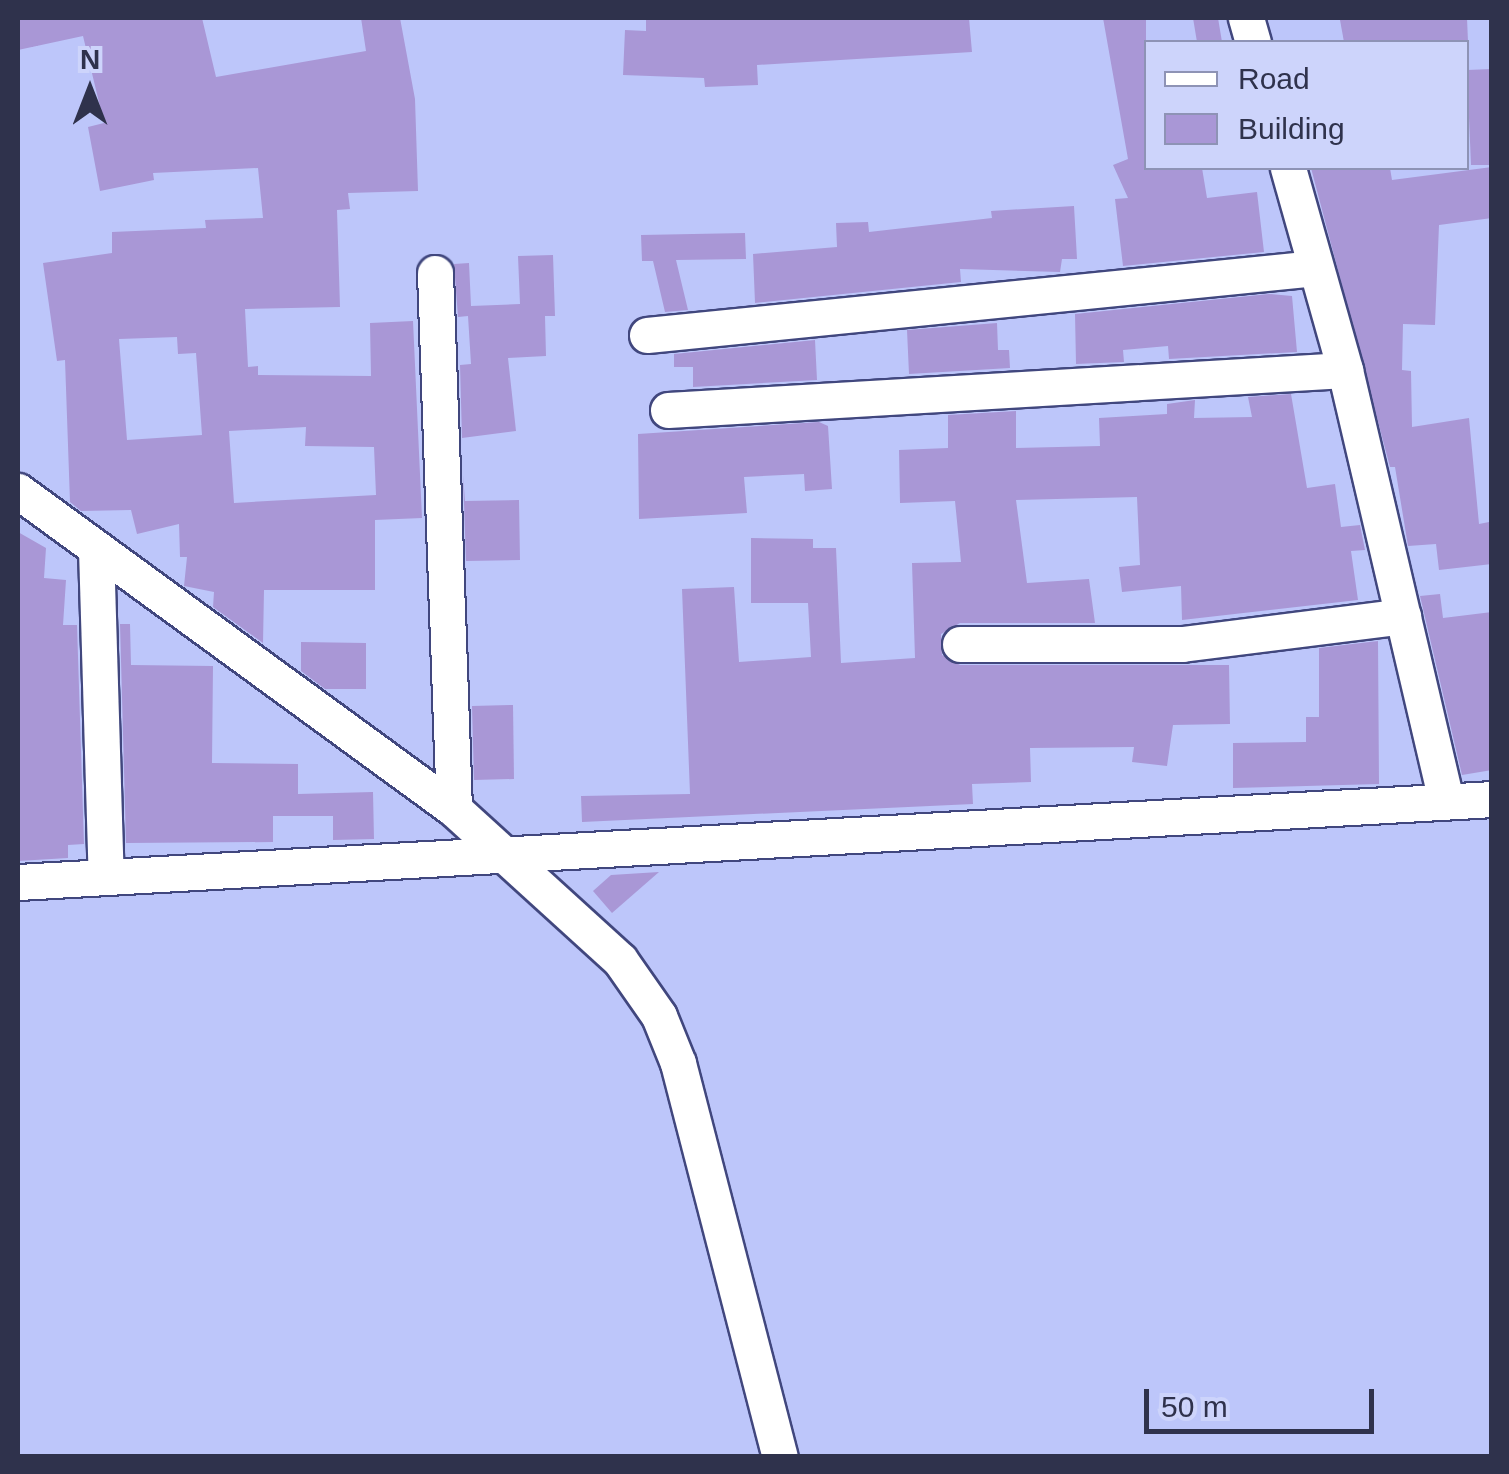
<!DOCTYPE html>
<html>
<head>
<meta charset="utf-8">
<style>
  body { margin:0 }
  #map { position:relative; width:1509px; height:1474px; overflow:hidden; background:#bdc6fa; font-family:Arial,sans-serif }
  div>[style] { position:absolute }
  .building>* { inset:0; background:#a997d6 }
  .roads { filter:drop-shadow(2px 0 #41477e) drop-shadow(-2px 0 #41477e) drop-shadow(0 2px #41477e) drop-shadow(0 -2px #41477e) }
  .minor>* { height:35px; margin:-17.5px; padding:0 17.5px; transform-origin:17.5px; border-radius:17.5px; background:#fff }
  span { translate:-50% -50%; white-space:nowrap; text-align:center; line-height:1.15; -webkit-text-stroke:8px #cdd4fb; paint-order:stroke }
  .frame { position:absolute; inset:0; border:20px solid #2f324c; pointer-events:none }
  .legend { position:absolute; left:1144px; top:40px; width:325px; height:130px; box-sizing:border-box; background:#cdd4fb; border:2px solid #8e93b5; margin:0; padding:12px 18px; list-style:none; font-size:30px; color:#2f324c }
  .legend li { display:flex; align-items:center; gap:20px; height:50px }
  .legend b { width:50px; border:2px solid #8e93b5 }
  .north { position:absolute; left:40px; top:40px; width:100px; height:100px; -webkit-text-stroke:8px #cdd4fb; paint-order:stroke; rotate:0deg; font-size:28px; font-weight:700; line-height:40px; text-align:center; color:#2f324c }
  .north::after { content:''; display:block; margin:auto; width:35px; height:45px; background:#2f324c; clip-path:polygon(50% 0,100% 100%,50% 72%,0 100%) }
  .scale { position:absolute; left:1144px; top:1389px; width:230px; height:45px; box-sizing:border-box; border:5px solid #2f324c; border-top:0; padding-left:12px; font-size:30px; line-height:35px; white-space:nowrap; color:#2f324c; -webkit-text-stroke:8px #cdd4fb; paint-order:stroke }
</style>
</head>
<body>
<div id="map">
  <div class="building">
    <div style="clip-path:polygon(evenodd,18px 18px,202px 18px,216px 77px,366px 51px,361px 18px,400px 18px,415px 99px,418px 191px,348px 193px,350px 209px,337px 210px,340px 307px,245px 309px,248px 367px,258px 366px,258px 375px,371px 376px,370px 323px,413px 321px,422px 518px,375px 520px,375px 590px,264px 590px,263px 643px,213px 607px,214px 592px,184px 586px,187px 557px,180px 557px,179px 524px,137px 534px,131px 510px,81px 511px,70px 502px,65px 360px,57px 361px,43px 263px,112px 253px,112px 232px,206px 228px,205px 220px,263px 218px,258px 168px,153px 173px,154px 180px,100px 191px,88px 127px,104px 123px,83px 36px,18px 50px,18px 18px,177px 337px,178px 354px,196px 353px,202px 435px,127px 440px,119px 339px,177px 337px,18px 18px,306px 427px,305px 446px,374px 447px,376px 495px,234px 503px,229px 431px,306px 427px)"></div>
    <div style="clip-path:polygon(646px 18px,969px 18px,972px 52px,757px 65px,758px 85px,705px 87px,704px 78px,623px 75px,625px 30px,646px 31px)"></div>
    <div style="clip-path:polygon(1103px 18px,1146px 18px,1146px 168px,1202px 168px,1207px 198px,1257px 192px,1264px 252px,1123px 266px,1115px 199px,1128px 198px,1113px 165px,1128px 159px)"></div>
    <div style="clip-path:polygon(1193px 18px,1218px 18px,1222px 42px,1197px 42px)"></div>
    <div style="clip-path:polygon(1467px 18px,1468px 42px,1344px 42px,1340px 20px)"></div>
    <div style="clip-path:polygon(1492px 69px,1492px 165px,1471px 165px,1467px 70px)"></div>
    <div style="clip-path:polygon(1492px 167px,1492px 218px,1439px 225px,1435px 325px,1403px 324px,1402px 370px,1411px 371px,1412px 427px,1469px 418px,1479px 524px,1489px 522px,1492px 564px,1439px 570px,1436px 544px,1408px 546px,1395px 467px,1390px 467px,1311px 168px,1390px 168px,1392px 180px)"></div>
    <div style="clip-path:polygon(1074px 206px,1077px 259px,1062px 259px,1060px 272px,960px 269px,961px 282px,755px 303px,753px 254px,837px 247px,836px 223px,868px 222px,869px 232px,992px 218px,991px 211px)"></div>
    <div style="clip-path:polygon(745px 233px,746px 259px,676px 260px,688px 310px,665px 312px,653px 261px,642px 261px,641px 235px)"></div>
    <div style="clip-path:polygon(553px 255px,555px 316px,545px 316px,546px 356px,508px 358px,516px 431px,462px 438px,460px 365px,471px 364px,468px 316px,458px 317px,454px 264px,469px 263px,471px 306px,520px 304px,518px 256px)"></div>
    <div style="clip-path:polygon(1269px 294px,1292px 296px,1297px 352px,1169px 359px,1168px 346px,1123px 350px,1124px 362px,1076px 364px,1075px 314px)"></div>
    <div style="clip-path:polygon(997px 323px,998px 350px,1009px 350px,1010px 368px,909px 374px,907px 330px)"></div>
    <div style="clip-path:polygon(815px 340px,817px 380px,693px 387px,693px 367px,674px 367px,674px 354px)"></div>
    <div style="clip-path:polygon(1291px 394px,1307px 488px,1335px 484px,1341px 527px,1360px 525px,1365px 550px,1351px 551px,1358px 600px,1182px 620px,1181px 586px,1122px 592px,1119px 567px,1140px 565px,1137px 497px,1016px 500px,1027px 583px,1089px 579px,1095px 623px,960px 623px,941px 634px,942px 655px,960px 665px,1229px 665px,1230px 724px,1173px 725px,1167px 766px,1132px 762px,1134px 747px,1030px 748px,1031px 782px,972px 784px,973px 804px,582px 822px,581px 796px,690px 794px,682px 589px,734px 587px,739px 662px,811px 657px,808px 603px,751px 603px,751px 538px,813px 539px,813px 548px,836px 548px,841px 663px,915px 658px,912px 563px,961px 562px,955px 501px,900px 503px,899px 450px,948px 448px,948px 415px,1016px 411px,1016px 448px,1100px 446px,1099px 418px,1167px 414px,1167px 404px,1195px 400px,1194px 418px,1252px 417px,1248px 397px)"></div>
    <div style="clip-path:polygon(819px 422px,828px 426px,832px 489px,805px 491px,804px 474px,744px 477px,747px 513px,639px 519px,638px 434px)"></div>
    <div style="clip-path:polygon(463px 475px,465px 501px,519px 500px,520px 560px,466px 561px)"></div>
    <div style="clip-path:polygon(18px 532px,46px 548px,44px 578px,66px 580px,63px 625px,77px 625px,84px 844px,68px 845px,68px 858px,18px 861px)"></div>
    <div style="clip-path:polygon(1440px 594px,1443px 618px,1492px 612px,1492px 770px,1462px 775px,1420px 596px)"></div>
    <div style="clip-path:polygon(120px 624px,130px 624px,131px 665px,213px 666px,212px 763px,298px 764px,298px 794px,373px 792px,374px 839px,333px 840px,333px 816px,273px 816px,273px 842px,126px 843px)"></div>
    <div style="clip-path:polygon(1378px 641px,1379px 784px,1233px 788px,1233px 743px,1306px 742px,1306px 717px,1319px 717px,1319px 648px)"></div>
    <div style="clip-path:polygon(301px 642px,366px 643px,366px 689px,325px 689px,301px 671px)"></div>
    <div style="clip-path:polygon(513px 705px,514px 779px,474px 780px,472px 706px)"></div>
    <div style="clip-path:polygon(659px 872px,612px 913px,593px 891px,611px 875px)"></div>
  </div>
  <div class="roads">
    <div class="minor">
      <div style="left:1246px;top:18px;width:25px;rotate:74deg"></div>
      <div style="left:1288px;top:168px;width:210px;rotate:74.2deg"></div>
      <div style="left:1345px;top:370px;width:442px;rotate:76.8deg"></div>
      <div style="left:435px;top:273px;width:536px;rotate:87.97deg"></div>
      <div style="left:647px;top:335px;width:672px;rotate:-5.72deg"></div>
      <div style="left:668px;top:410px;width:678px;rotate:-3.38deg"></div>
      <div style="left:18px;top:491px;width:540px;rotate:36.11deg"></div>
      <div style="left:454px;top:809px;width:224px;rotate:42.3deg"></div>
      <div style="left:620px;top:960px;width:68px;rotate:55.1deg"></div>
      <div style="left:659px;top:1016px;width:51px;rotate:68deg"></div>
      <div style="left:678px;top:1063px;width:406px;rotate:75.5deg"></div>
      <div style="left:96px;top:549px;width:328px;rotate:88.3deg"></div>
      <div style="left:960px;top:644px;width:222px"></div>
      <div style="left:1182px;top:644px;width:223px;rotate:-7.2deg"></div>
      <div style="left:18px;top:882px;width:1476px;rotate:-3.22deg"></div>
    </div>
  </div>
  <div class="frame"></div>
  <ul class="legend">
  <li><b style="height:12px;background:#fff"></b>Road</li>
  <li><b style="height:28px;background:#a997d6"></b>Building</li>
  </ul>
  <div class="north">N</div>
  <div class="scale">50 m</div>
</div>
</body>
</html>
